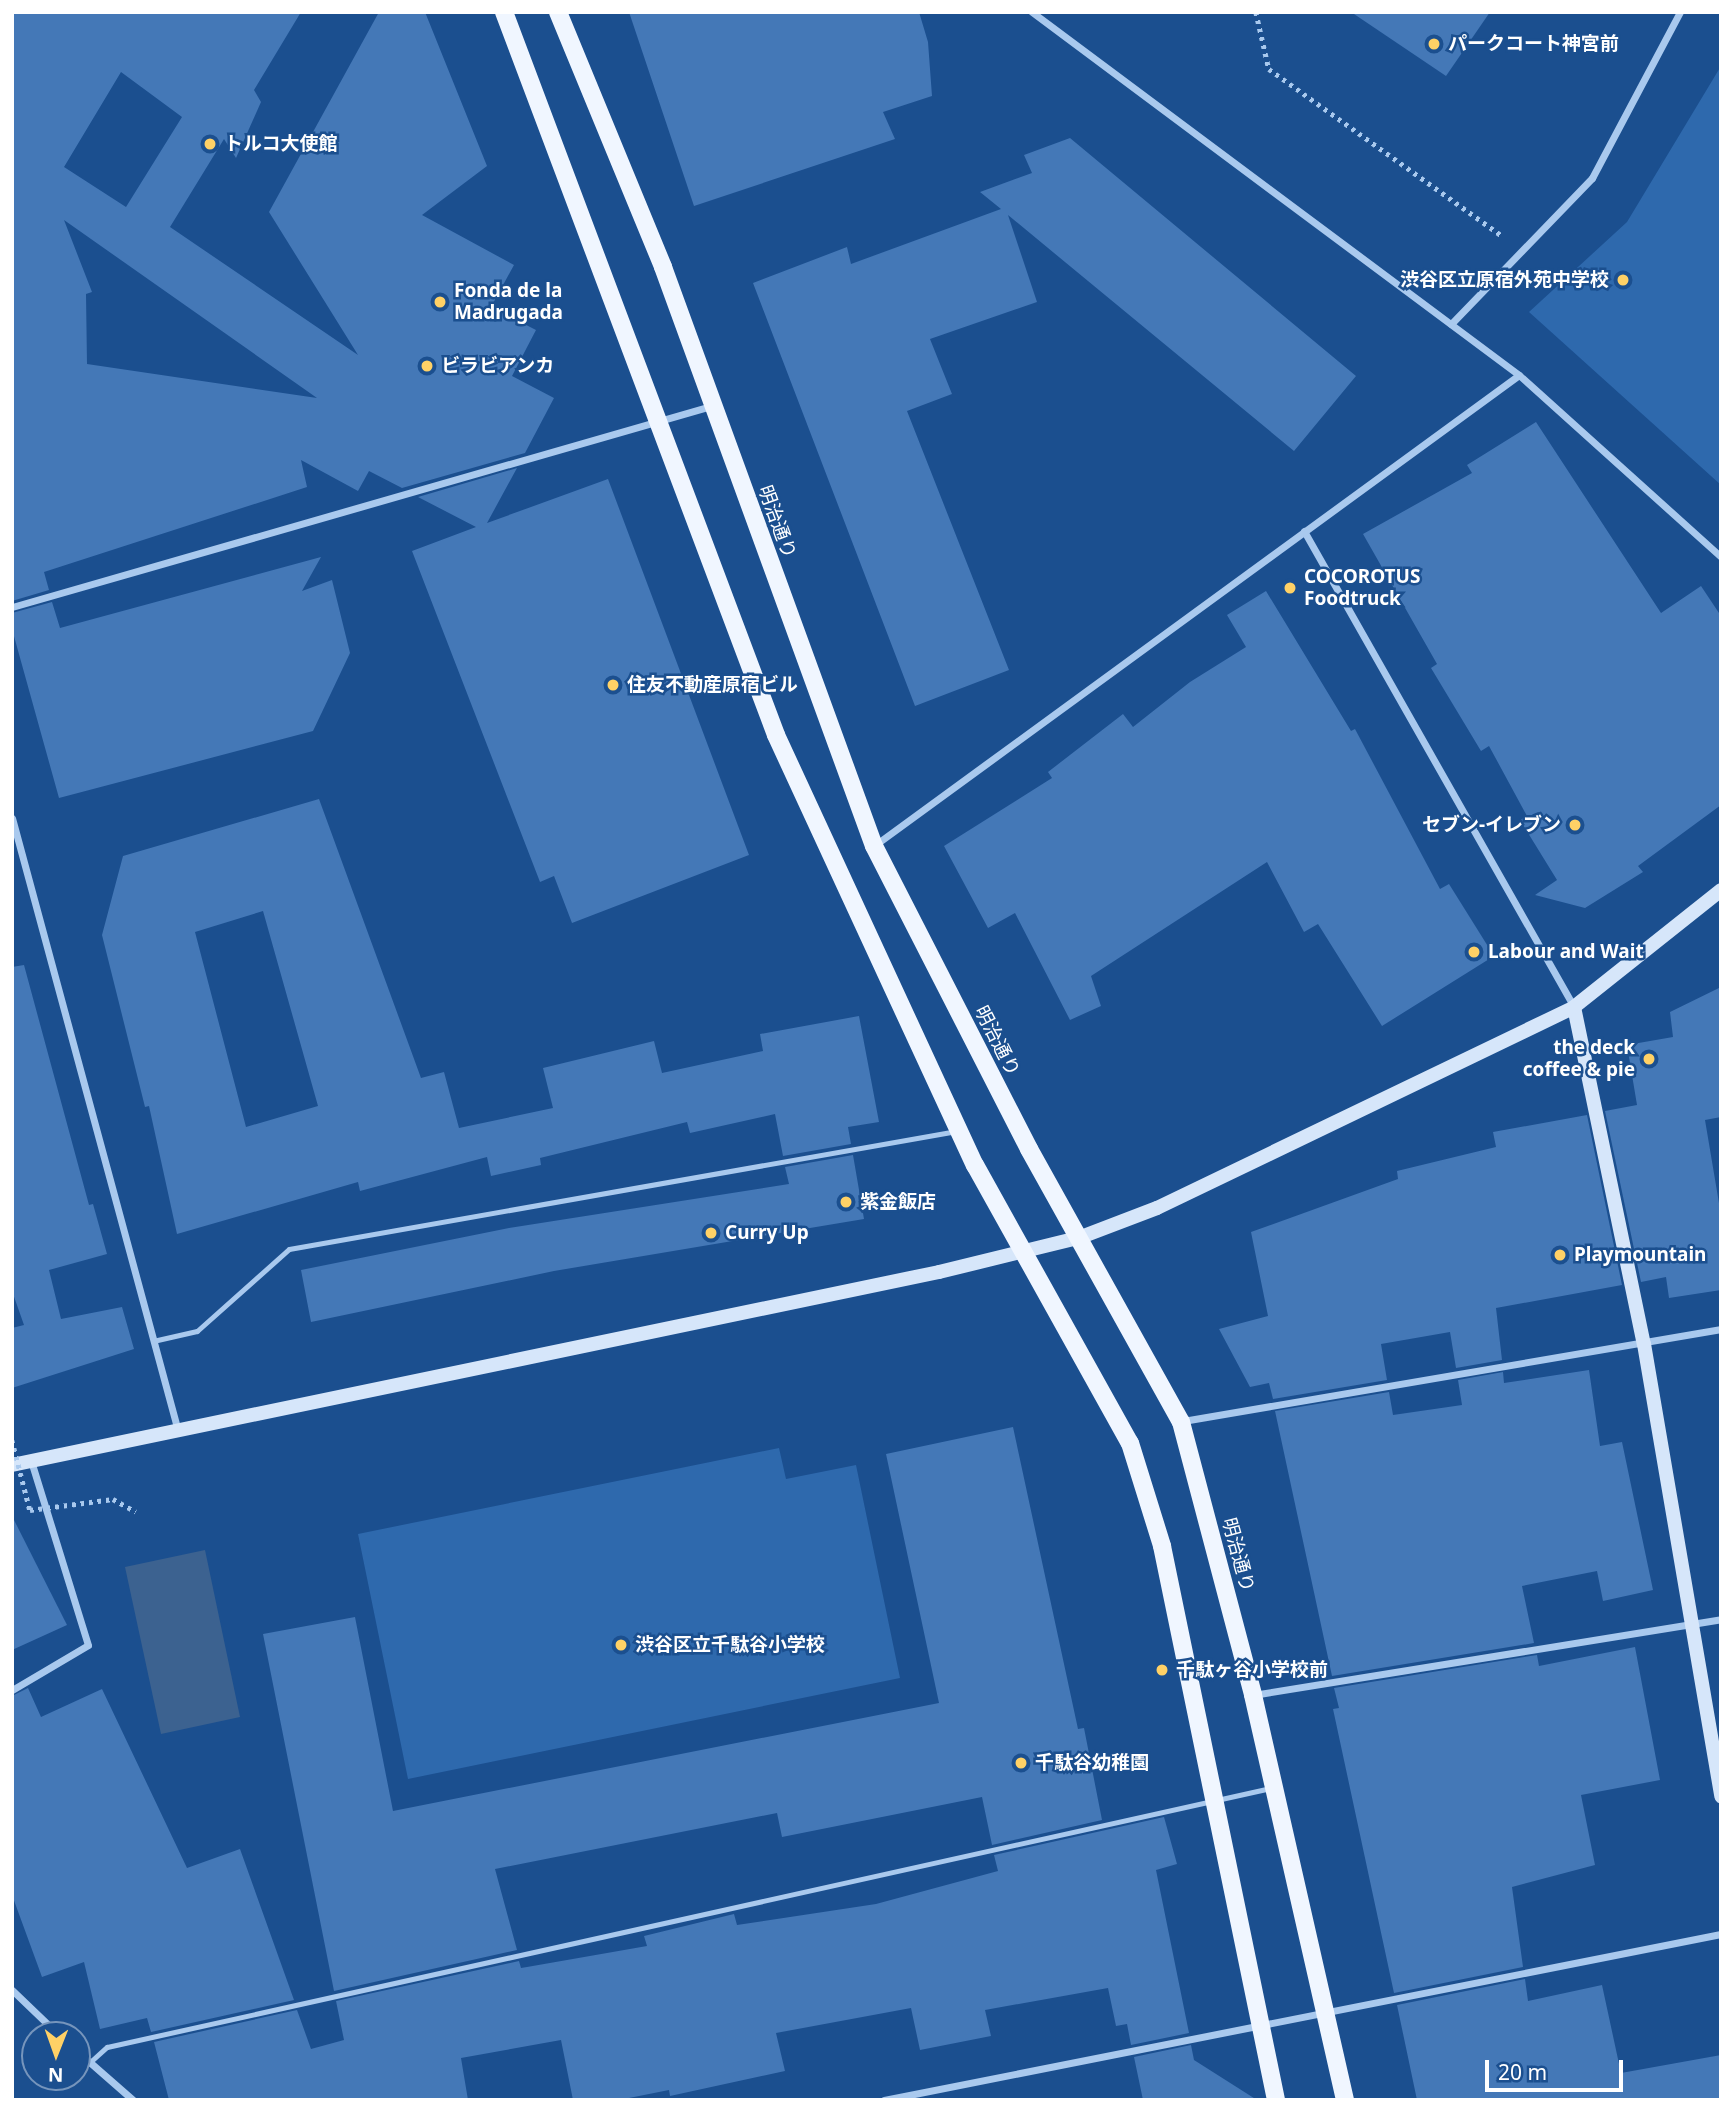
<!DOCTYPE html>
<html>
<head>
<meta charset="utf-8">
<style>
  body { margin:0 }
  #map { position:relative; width:1733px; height:2112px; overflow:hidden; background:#1b4f8f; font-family:"Noto Sans","Noto Sans JP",sans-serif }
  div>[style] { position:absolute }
  .green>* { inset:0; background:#2e69ad }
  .water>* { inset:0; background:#3c6290 }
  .building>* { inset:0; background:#4478b7 }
  .path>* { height:4.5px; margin-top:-2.25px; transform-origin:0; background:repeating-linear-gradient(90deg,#a9c9ee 0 3.5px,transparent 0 8.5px) }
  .lane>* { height:5px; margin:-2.5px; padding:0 2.5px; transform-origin:2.5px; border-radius:2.5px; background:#a9c9ee }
  .street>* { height:7px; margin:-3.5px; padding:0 3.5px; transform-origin:3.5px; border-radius:3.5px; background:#a9c9ee }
  .secondary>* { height:14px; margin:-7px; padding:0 7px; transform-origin:7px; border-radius:7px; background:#d6e6fa }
  .primary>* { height:18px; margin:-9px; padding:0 9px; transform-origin:9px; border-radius:9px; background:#f0f6ff }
  .path-bridge>* { height:4.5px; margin-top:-2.25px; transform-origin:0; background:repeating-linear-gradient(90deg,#a9c9ee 0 3.5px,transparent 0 8.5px) }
  .dots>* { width:19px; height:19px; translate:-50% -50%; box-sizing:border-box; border:4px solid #1b4f8f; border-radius:50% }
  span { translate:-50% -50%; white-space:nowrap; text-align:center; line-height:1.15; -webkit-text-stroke:5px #1b4f8f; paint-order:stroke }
  .poi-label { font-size:19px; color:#fff; font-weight:700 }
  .left { translate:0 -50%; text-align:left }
  .right { translate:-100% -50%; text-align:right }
  .street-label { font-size:19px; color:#fff }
  .frame { position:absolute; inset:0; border:14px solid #fff; pointer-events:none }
  .north { position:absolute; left:21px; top:2021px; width:70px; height:70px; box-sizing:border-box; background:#1b4f8f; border:2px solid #7695bc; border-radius:50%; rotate:181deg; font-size:19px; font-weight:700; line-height:28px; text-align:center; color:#fff }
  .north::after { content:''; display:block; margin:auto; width:24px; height:32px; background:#ffd166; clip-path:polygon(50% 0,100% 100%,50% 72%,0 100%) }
  .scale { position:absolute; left:1485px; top:2060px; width:138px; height:32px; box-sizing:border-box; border:4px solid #fff; border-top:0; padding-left:9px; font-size:21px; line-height:24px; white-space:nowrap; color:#fff; -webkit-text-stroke:5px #1b4f8f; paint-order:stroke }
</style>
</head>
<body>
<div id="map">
  <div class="green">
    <div style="clip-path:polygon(1721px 66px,1721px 485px,1529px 312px,1627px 222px)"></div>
    <div style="clip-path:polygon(779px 1448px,786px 1479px,856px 1465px,900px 1678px,408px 1779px,358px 1534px)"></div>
  </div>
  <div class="water">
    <div style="clip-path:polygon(205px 1550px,240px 1717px,161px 1734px,125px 1567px)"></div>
  </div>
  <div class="building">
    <div style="clip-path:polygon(evenodd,12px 12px,301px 12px,254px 90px,261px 102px,236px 158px,224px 139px,170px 227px,358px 355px,269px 212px,379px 12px,425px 12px,487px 166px,422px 215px,514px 265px,491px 307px,536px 330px,512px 376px,554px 398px,525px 453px,402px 488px,369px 471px,358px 491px,301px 460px,307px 487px,44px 572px,49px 590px,12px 601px,12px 12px,121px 72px,182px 117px,126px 207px,64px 167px,121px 72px,12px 12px,64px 220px,317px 398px,87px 364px,86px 294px,92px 292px,64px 220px)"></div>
    <div style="clip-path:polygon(629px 12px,919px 12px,928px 42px,932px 96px,883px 112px,895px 139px,694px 206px)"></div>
    <div style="clip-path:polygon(1351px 12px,1490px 12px,1446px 76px)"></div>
    <div style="clip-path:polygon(1070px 138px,1356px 376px,1294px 451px,1008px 215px,1037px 302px,930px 339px,952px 394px,907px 411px,1009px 670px,915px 706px,753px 283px,847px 247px,851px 264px,1001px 209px,980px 192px,1032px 173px,1024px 155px)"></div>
    <div style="clip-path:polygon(1536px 422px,1661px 613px,1701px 586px,1721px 616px,1721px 805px,1638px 866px,1643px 872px,1585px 908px,1535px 895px,1557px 880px,1520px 820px,1527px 816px,1489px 746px,1481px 751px,1431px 668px,1437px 664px,1363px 534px,1472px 473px,1467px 465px)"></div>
    <div style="clip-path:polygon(517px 468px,487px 523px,608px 479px,749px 855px,572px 923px,554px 876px,540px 882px,412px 551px,476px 527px,418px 497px)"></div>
    <div style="clip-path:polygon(321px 557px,302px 591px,332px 580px,350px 653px,313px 731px,59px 798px,12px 629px,12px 613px,52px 602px,60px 628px)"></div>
    <div style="clip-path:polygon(1266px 591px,1351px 731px,1355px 729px,1440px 889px,1449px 884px,1494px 956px,1382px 1026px,1318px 924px,1304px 932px,1267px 862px,1091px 976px,1101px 1006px,1070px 1020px,1015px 913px,988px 928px,944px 846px,1052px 778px,1048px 772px,1123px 714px,1133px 727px,1190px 682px,1246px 647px,1227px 615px)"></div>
    <div style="clip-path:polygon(evenodd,319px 799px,421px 1078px,444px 1072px,459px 1128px,553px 1108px,543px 1068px,654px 1041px,662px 1073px,763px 1051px,760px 1034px,859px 1016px,879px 1122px,848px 1127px,851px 1144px,783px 1156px,775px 1114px,690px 1133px,687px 1122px,540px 1158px,541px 1165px,491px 1176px,487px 1157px,360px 1191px,358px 1182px,177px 1234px,149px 1106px,145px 1107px,102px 935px,123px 856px,319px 799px,263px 911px,318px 1106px,246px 1127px,195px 932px,263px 911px)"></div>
    <div style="clip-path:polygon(24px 965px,89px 1205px,93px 1204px,107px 1254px,49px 1270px,61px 1319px,122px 1307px,134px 1349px,12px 1388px,12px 1328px,24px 1325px,12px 1291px,12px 967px)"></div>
    <div style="clip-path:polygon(1721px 987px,1721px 1117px,1705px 1120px,1721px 1215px,1721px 1290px,1669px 1298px,1666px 1277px,1641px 1282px,1605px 1111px,1637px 1105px,1627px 1045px,1673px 1037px,1670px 1012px)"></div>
    <div style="clip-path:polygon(1587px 1115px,1622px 1285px,1496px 1308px,1502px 1360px,1456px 1368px,1450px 1332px,1381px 1344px,1387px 1380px,1273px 1399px,1269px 1383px,1250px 1387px,1219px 1329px,1268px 1316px,1251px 1232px,1398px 1179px,1397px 1171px,1496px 1147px,1493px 1132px)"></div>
    <div style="clip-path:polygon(853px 1155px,864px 1219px,554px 1271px,311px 1322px,301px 1270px,509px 1228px,789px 1184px,785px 1167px)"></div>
    <div style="clip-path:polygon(1589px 1370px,1600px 1446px,1622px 1442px,1653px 1590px,1603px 1601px,1597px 1571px,1522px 1586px,1534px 1643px,1332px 1676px,1275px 1411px,1389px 1392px,1393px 1415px,1462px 1405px,1458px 1380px,1503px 1372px,1504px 1383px)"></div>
    <div style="clip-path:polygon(1013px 1427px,1078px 1729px,1084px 1728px,1102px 1820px,992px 1845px,982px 1797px,782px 1837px,777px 1813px,495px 1869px,517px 1950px,334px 1991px,263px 1634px,355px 1617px,393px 1811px,939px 1703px,886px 1454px)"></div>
    <div style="clip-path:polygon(12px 1516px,67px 1625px,12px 1650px)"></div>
    <div style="clip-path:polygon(1635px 1647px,1660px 1780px,1581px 1795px,1595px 1865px,1512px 1887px,1523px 1967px,1394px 1993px,1333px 1709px,1339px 1708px,1334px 1688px,1537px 1655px,1539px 1666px)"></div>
    <div style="clip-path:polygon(28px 1688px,41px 1717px,102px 1689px,187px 1868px,240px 1849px,294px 2000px,151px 2032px,147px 2018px,100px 2029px,84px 1962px,42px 1977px,12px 1895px,12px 1696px)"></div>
    <div style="clip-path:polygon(1164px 1817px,1177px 1864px,1156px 1870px,1189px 2033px,1131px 2045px,1127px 2024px,1116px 2026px,1108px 1988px,985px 2010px,991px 2036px,920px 2050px,911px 2008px,776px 2033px,785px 2071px,670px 2096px,669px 2090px,619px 2100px,573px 2100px,561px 2040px,461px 2058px,468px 2100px,169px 2100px,154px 2042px,297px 2010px,311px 2049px,344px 2040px,336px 2001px,519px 1961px,521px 1968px,527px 1967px,647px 1946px,644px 1936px,734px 1914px,737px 1925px,876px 1904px,998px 1871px,994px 1855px)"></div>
    <div style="clip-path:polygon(1525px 1979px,1528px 2001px,1602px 1985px,1621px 2073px,1721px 2055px,1721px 2100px,1417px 2100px,1397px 2005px)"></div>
    <div style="clip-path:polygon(1191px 2045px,1194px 2060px,1257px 2100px,1143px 2100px,1134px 2057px)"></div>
  </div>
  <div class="path">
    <div style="left:1256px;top:12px;width:58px;rotate:77.2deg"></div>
    <div style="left:1269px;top:69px;width:285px;rotate:35.6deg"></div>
  </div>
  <div class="lane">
    <div style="left:153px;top:1341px;width:45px;rotate:-12.8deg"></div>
    <div style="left:197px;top:1331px;width:123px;rotate:-41.7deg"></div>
    <div style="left:289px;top:1249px;width:678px;rotate:-10.02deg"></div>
    <div style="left:89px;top:2063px;width:24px;rotate:-42deg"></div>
    <div style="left:107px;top:2047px;width:1191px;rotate:-12.55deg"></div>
  </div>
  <div class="street">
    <div style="left:1032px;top:12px;width:607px;rotate:36.7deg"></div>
    <div style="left:1519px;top:375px;width:272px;rotate:42deg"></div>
    <div style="left:1451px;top:324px;width:203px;rotate:-46deg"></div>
    <div style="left:1592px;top:178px;width:188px;rotate:-62.1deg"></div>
    <div style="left:1304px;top:531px;width:547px;rotate:60.44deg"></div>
    <div style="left:12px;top:607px;width:727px;rotate:-16.04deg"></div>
    <div style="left:12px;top:818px;width:635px;rotate:74.85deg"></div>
    <div style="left:875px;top:845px;width:797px;rotate:-36.12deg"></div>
    <div style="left:1183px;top:1421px;width:546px;rotate:-9.7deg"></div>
    <div style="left:12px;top:1690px;width:88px;rotate:-30.6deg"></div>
    <div style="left:88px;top:1645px;width:193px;rotate:-107.2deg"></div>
    <div style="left:1253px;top:1695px;width:474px;rotate:-9.2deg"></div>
    <div style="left:12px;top:1990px;width:65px;rotate:43.8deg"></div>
    <div style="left:77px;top:2051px;width:74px;rotate:41.2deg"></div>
    <div style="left:884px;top:2100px;width:853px;rotate:-11.22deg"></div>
  </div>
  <div class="secondary">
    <div style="left:1574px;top:1007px;width:344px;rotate:78.3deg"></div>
    <div style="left:1644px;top:1344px;width:459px;rotate:80.3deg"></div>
    <div style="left:12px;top:1465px;width:947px;rotate:-11.76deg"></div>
    <div style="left:939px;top:1272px;width:146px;rotate:-13.8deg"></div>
    <div style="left:1081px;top:1237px;width:81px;rotate:-20.9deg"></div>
    <div style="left:1157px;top:1208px;width:463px;rotate:-25.7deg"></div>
    <div style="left:1574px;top:1007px;width:188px;rotate:-38.5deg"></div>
  </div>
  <div class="primary">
    <div style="left:504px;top:12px;width:772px;rotate:69.38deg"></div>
    <div style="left:776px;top:735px;width:474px;rotate:65.2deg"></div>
    <div style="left:975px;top:1165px;width:318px;rotate:60.9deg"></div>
    <div style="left:1130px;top:1443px;width:108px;rotate:72.7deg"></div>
    <div style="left:1162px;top:1546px;width:566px;rotate:78.37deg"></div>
    <div style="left:558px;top:12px;width:276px;rotate:67.6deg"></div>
    <div style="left:663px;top:267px;width:616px;rotate:69.98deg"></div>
    <div style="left:874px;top:846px;width:340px;rotate:62.9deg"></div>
    <div style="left:1029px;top:1149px;width:312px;rotate:60.9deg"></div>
    <div style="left:1181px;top:1422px;width:282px;rotate:75.2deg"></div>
    <div style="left:1253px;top:1695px;width:415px;rotate:77.2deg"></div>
  </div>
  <div class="path-bridge">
    <div style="left:12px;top:1440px;width:72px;rotate:75.6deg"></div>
    <div style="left:30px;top:1510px;width:84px;rotate:-7.5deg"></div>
    <div style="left:113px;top:1499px;width:26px;rotate:29deg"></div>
  </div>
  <div class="dots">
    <div style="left:1434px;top:44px;background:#ffd166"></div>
    <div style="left:210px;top:144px;background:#ffd166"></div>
    <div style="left:1623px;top:280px;background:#ffd166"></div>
    <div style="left:440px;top:302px;background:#ffd166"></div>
    <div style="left:427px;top:366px;background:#ffd166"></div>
    <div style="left:1290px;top:588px;background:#ffd166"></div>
    <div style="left:613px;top:685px;background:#ffd166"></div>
    <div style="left:1575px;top:825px;background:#ffd166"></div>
    <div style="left:1474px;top:952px;background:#ffd166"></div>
    <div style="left:1649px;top:1059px;background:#ffd166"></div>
    <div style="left:846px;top:1202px;background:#ffd166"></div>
    <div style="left:711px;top:1233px;background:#ffd166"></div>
    <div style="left:1560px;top:1255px;background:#ffd166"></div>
    <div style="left:621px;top:1645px;background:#ffd166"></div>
    <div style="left:1162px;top:1670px;background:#ffd166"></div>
    <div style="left:1021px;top:1763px;background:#ffd166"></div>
  </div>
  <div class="poi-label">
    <span class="left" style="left:1448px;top:44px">パークコート神宮前</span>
    <span class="left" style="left:224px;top:144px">トルコ大使館</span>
    <span class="right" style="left:1609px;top:280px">渋谷区立原宿外苑中学校</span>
    <span class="left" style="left:454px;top:302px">Fonda de la<br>Madrugada</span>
    <span class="left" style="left:441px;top:366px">ビラビアンカ</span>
    <span class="left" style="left:1304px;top:588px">COCOROTUS<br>Foodtruck</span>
    <span class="left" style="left:627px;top:685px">住友不動産原宿ビル</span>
    <span class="right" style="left:1561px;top:825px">セブン-イレブン</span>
    <span class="left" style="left:1488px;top:952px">Labour and Wait</span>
    <span class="right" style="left:1635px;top:1059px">the deck<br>coffee &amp; pie</span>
    <span class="left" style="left:860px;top:1202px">紫金飯店</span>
    <span class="left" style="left:725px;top:1233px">Curry Up</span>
    <span class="left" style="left:1574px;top:1255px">Playmountain</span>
    <span class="left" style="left:635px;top:1645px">渋谷区立千駄谷小学校</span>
    <span class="left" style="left:1176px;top:1670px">千駄ヶ谷小学校前</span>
    <span class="left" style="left:1035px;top:1763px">千駄谷幼稚園</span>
  </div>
  <div class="street-label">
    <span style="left:777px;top:522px;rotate:70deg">明治通り</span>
    <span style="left:997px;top:1041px;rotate:63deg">明治通り</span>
    <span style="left:1238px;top:1555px;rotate:75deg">明治通り</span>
  </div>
  <div class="frame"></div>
  <div class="north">N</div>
  <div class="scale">20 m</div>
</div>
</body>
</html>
